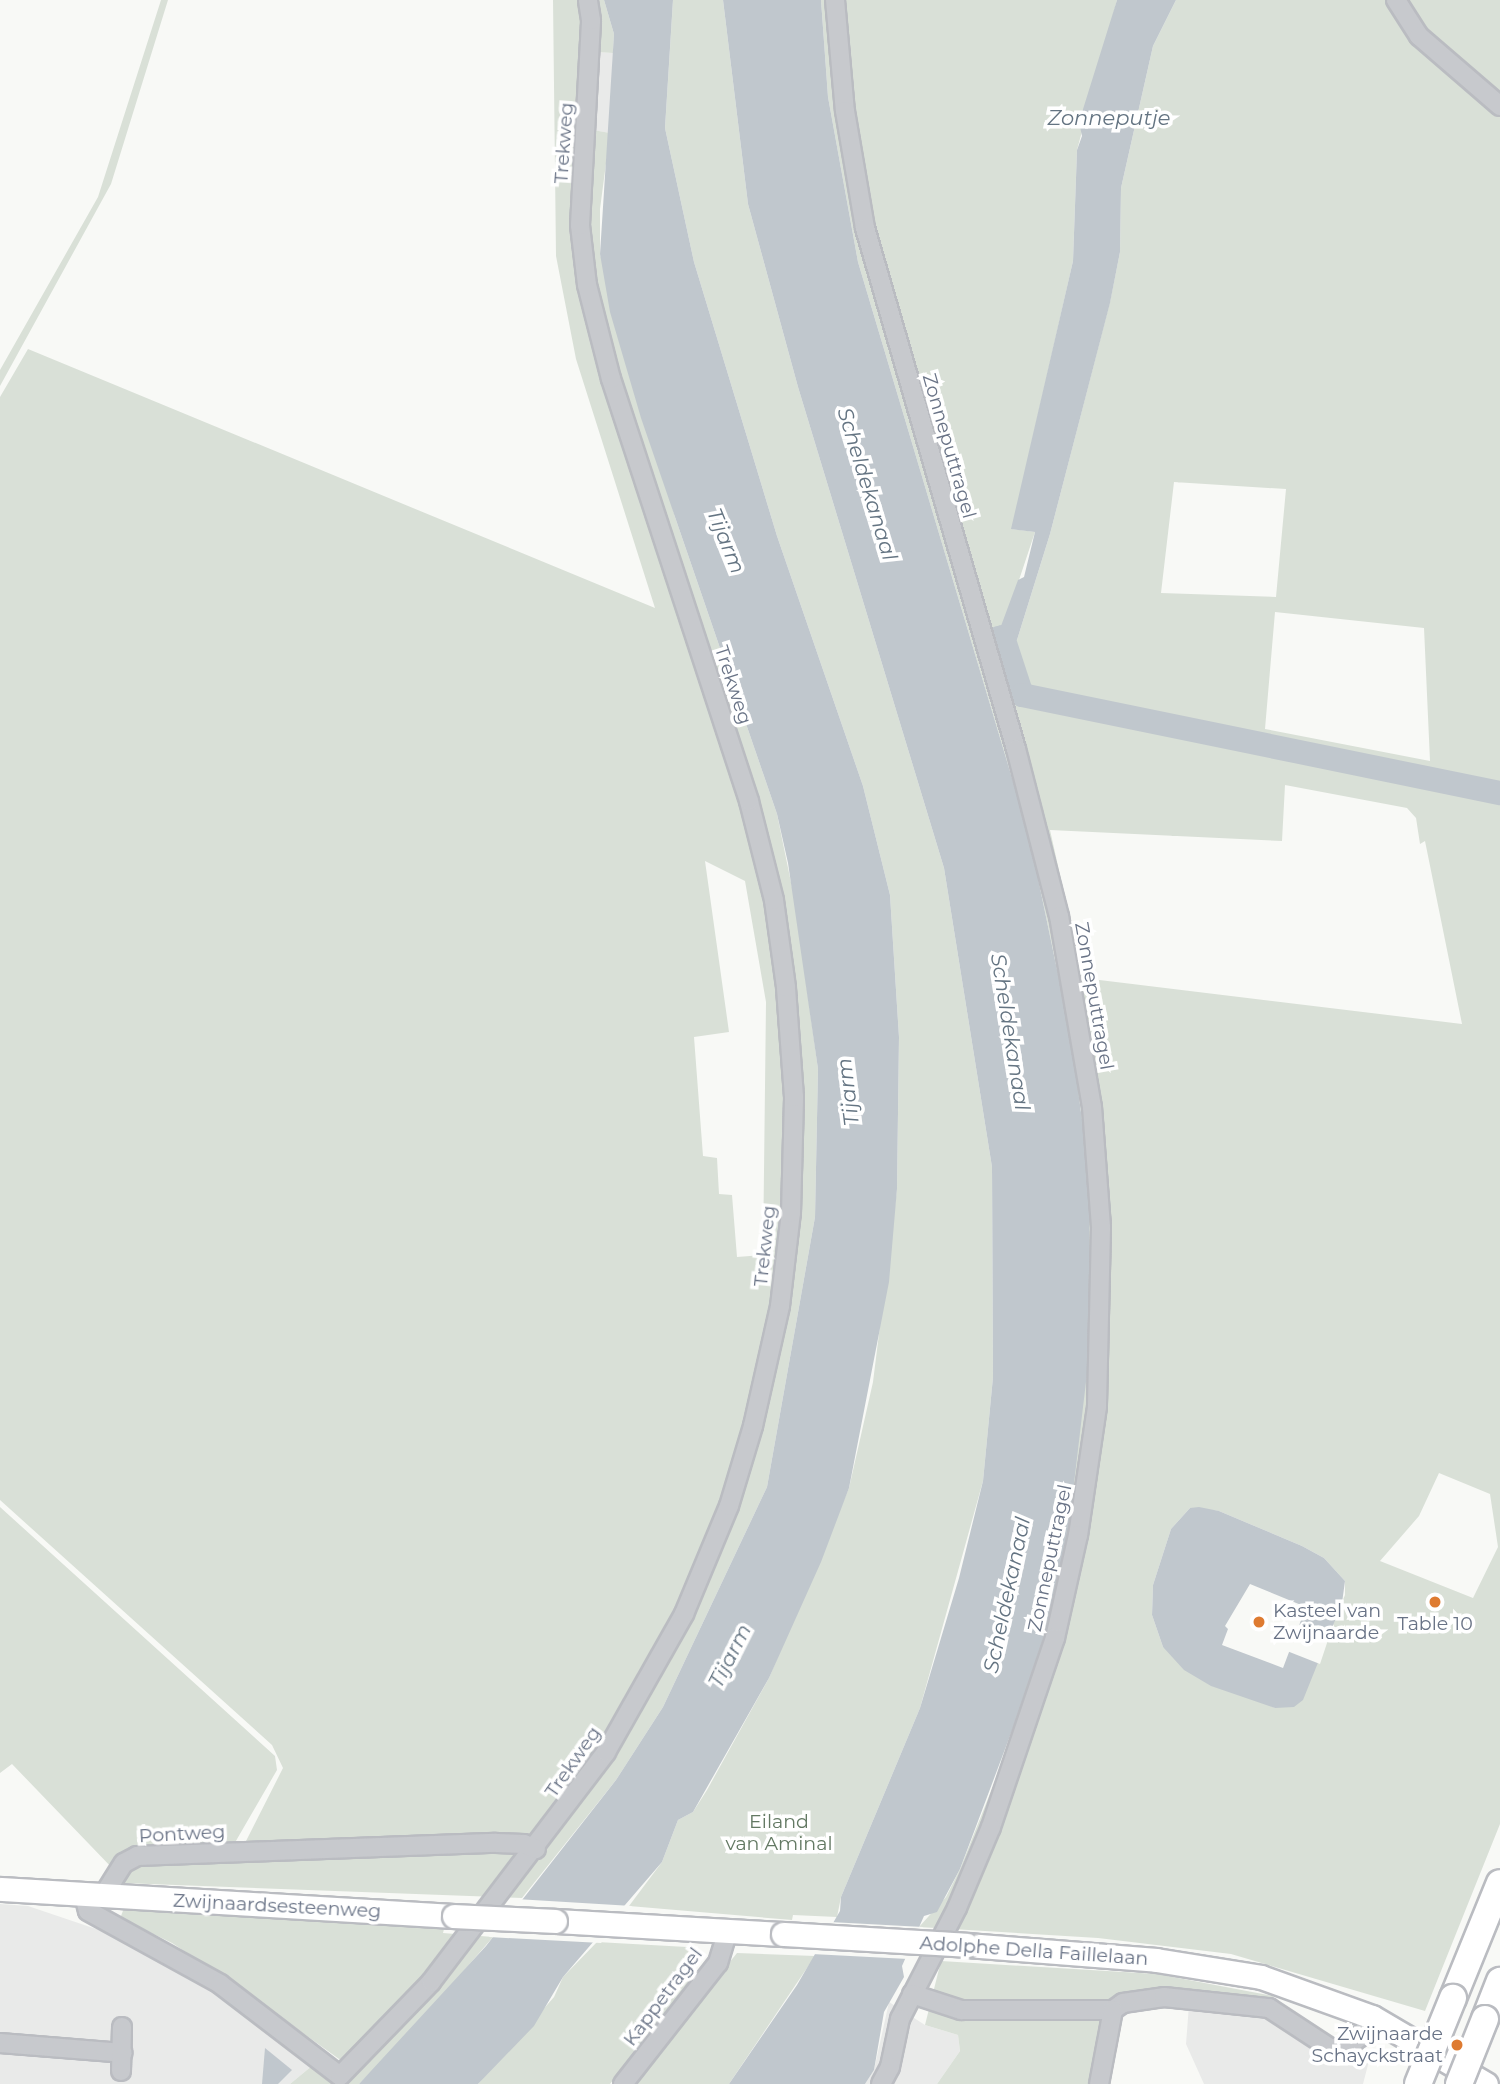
<!DOCTYPE html>
<html>
<head>
<meta charset="utf-8">
<style>
  body { margin:0 }
  #map { position:relative; width:1500px; height:2084px; overflow:hidden; background:#f8f9f6; font-family:Montserrat,sans-serif }
  div>[style] { position:absolute }
  .built>* { inset:0; background:#e9eae9 }
  .green>* { inset:0; background:#d9e0d7 }
  .water>* { inset:0; background:#c0c7cd }
  .pier>* { inset:0; background:#f8f9f6 }
  .river>* { height:24px; margin:-12px; padding:0 12px; transform-origin:12px; border-radius:12px; background:#c0c7cd }
  .roads { filter:drop-shadow(2px 0 #babcc1) drop-shadow(-2px 0 #babcc1) drop-shadow(0 2px #babcc1) drop-shadow(0 -2px #babcc1) }
  .minor>* { height:18px; margin:-9px; padding:0 9px; transform-origin:9px; border-radius:9px; background:#c7c9cd }
  .major>* { height:23px; margin:-11.5px; padding:0 11.5px; transform-origin:11.5px; border-radius:11.5px; background:#fff }
  .highway>* { height:26px; margin:-13px; padding:0 13px; transform-origin:13px; border-radius:13px; background:#fff }
  .bridges { filter:drop-shadow(2px 0 #babcc1) drop-shadow(-2px 0 #babcc1) drop-shadow(0 2px #babcc1) drop-shadow(0 -2px #babcc1) }
  .major-bridge>* { height:23px; margin:-11.5px; padding:0 11.5px; transform-origin:11.5px; border-radius:11.5px; background:#fff }
  .highway-bridge>* { height:26px; margin:-13px; padding:0 13px; transform-origin:13px; border-radius:13px; background:#fff }
  .dots>* { width:19px; height:19px; translate:-50% -50%; box-sizing:border-box; border:4px solid #fff; border-radius:50% }
  span { translate:-50% -50%; white-space:nowrap; text-align:center; line-height:1.15; -webkit-text-stroke:7px #fff; paint-order:stroke }
  .street-label { font-size:19px; color:#697386 }
  .poi-label { font-size:19px; color:#697386 }
  .left { translate:0 -50%; text-align:left }
  .right { translate:-100% -50%; text-align:right }
  .park-label { font-size:19px; color:#637963 }
  .water-label { font-size:21px; color:#647482; font-style:italic }
</style>
</head>
<body>
<div id="map">
  <div class="built">
    <div style="clip-path:polygon(595px 52px,613px 53px,610px 133px,592px 130px)"></div>
    <div style="clip-path:polygon(0 1904px,28px 1906px,105px 1932px,206px 1987px,313px 2065px,290px 2084px,0 2084px)"></div>
    <div style="clip-path:polygon(889px 2002px,925px 2025px,958px 2035px,960px 2051px,937px 2084px,865px 2084px,874px 2070px)"></div>
    <div style="clip-path:polygon(1189px 2005px,1264px 2013px,1296px 2030px,1318px 2061px,1338px 2066px,1357px 2058px,1369px 2061px,1363px 2084px,1204px 2084px,1186px 2044px)"></div>
  </div>
  <div class="green">
    <div style="clip-path:polygon(161px 0,168px 0,111px 184px,0 386px,0 370px,98px 197px)"></div>
    <div style="clip-path:polygon(evenodd,553px 0,604px 0,614px 34px,613px 53px,596px 52px,593px 130px,610px 133px,600px 209px,600px 254px,675px 517px,777px 814px,795px 902px,818px 1069px,815px 1217px,767px 1487px,663px 1707px,616px 1780px,522px 1898px,122px 1883px,129px 1863px,242px 1849px,283px 1768px,272px 1745px,0 1500px,0 397px,28px 349px,655px 608px,576px 359px,556px 256px,553px 0,705px 861px,745px 881px,766px 1002px,763px 1255px,737px 1257px,732px 1195px,719px 1194px,717px 1158px,703px 1156px,694px 1037px,729px 1032px,705px 861px)"></div>
    <div style="clip-path:polygon(673px 0,723px 0,748px 204px,798px 387px,944px 868px,992px 1167px,993px 1377px,983px 1481px,920px 1708px,841px 1897px,837px 1917px,793px 1915px,792px 1920px,629px 1906px,662px 1862px,678px 1820px,693px 1812px,707px 1790px,769px 1678px,849px 1488px,873px 1382px,897px 1189px,899px 1037px,890px 895px,863px 786px,777px 536px,694px 262px,665px 128px)"></div>
    <div style="clip-path:polygon(evenodd,821px 0,1117px 0,1077px 150px,1073px 261px,1012px 529px,1035px 532px,1006px 619px,1017px 640px,1050px 534px,1110px 302px,1120px 252px,1121px 188px,1153px 46px,1176px 0,1500px 0,1500px 1824px,1425px 2011px,1231px 1954px,1098px 1938px,919px 1927px,946px 1897px,960px 1869px,997px 1776px,1037px 1664px,1068px 1534px,1090px 1180px,1071px 1037px,1029px 835px,858px 262px,828px 97px,821px 0,1174px 482px,1286px 489px,1276px 597px,1161px 593px,1174px 482px,821px 0,1275px 612px,1424px 628px,1430px 761px,1265px 729px,1275px 612px,821px 0,1285px 785px,1407px 808px,1416px 818px,1420px 844px,1425px 841px,1462px 1024px,1083px 978px,1050px 830px,1282px 841px,1285px 785px,821px 0,1439px 1473px,1490px 1494px,1498px 1547px,1473px 1598px,1380px 1561px,1419px 1516px,1439px 1473px,821px 0,1190px 1508px,1219px 1511px,1302px 1546px,1324px 1558px,1345px 1581px,1345px 1595px,1332px 1626px,1275px 1708px,1163px 1647px,1152px 1615px,1153px 1585px,1171px 1529px,1190px 1508px)"></div>
    <div style="clip-path:polygon(0 1507px,275px 1756px,277px 1770px,233px 1846px,161px 1852px,115px 1871px,12px 1764px,0 1773px)"></div>
    <div style="clip-path:polygon(124px 1908px,444px 1929px,443px 1933px,493px 1937px,409px 2034px,359px 2084px,290px 2084px,313px 2065px,346px 2064px,229px 1980px,172px 1943px,125px 1920px,121px 1916px)"></div>
    <div style="clip-path:polygon(597px 1942px,687px 1947px,695px 1956px,695px 1979px,610px 2084px,478px 2084px,554px 1997px,563px 1977px)"></div>
    <div style="clip-path:polygon(737px 1953px,815px 1956px,729px 2084px,632px 2084px)"></div>
    <div style="clip-path:polygon(941px 1961px,1157px 1974px,1273px 1996px,1271px 2001px,1164px 1990px,1107px 2008px,1089px 2084px,937px 2084px,960px 2051px,958px 2035px,925px 2025px)"></div>
  </div>
  <div class="water">
    <div style="clip-path:polygon(604px 0,673px 0,665px 128px,694px 262px,777px 536px,863px 786px,890px 895px,899px 1037px,897px 1189px,889px 1282px,849px 1488px,821px 1562px,769px 1678px,693px 1812px,678px 1820px,662px 1862px,563px 1977px,534px 2026px,478px 2084px,359px 2084px,486px 1946px,616px 1780px,663px 1707px,767px 1487px,815px 1217px,818px 1069px,788px 863px,777px 814px,641px 418px,610px 312px,600px 254px,614px 34px)"></div>
    <div style="clip-path:polygon(723px 0,821px 0,828px 97px,858px 262px,1029px 835px,1071px 1037px,1090px 1180px,1088px 1365px,1068px 1534px,1037px 1664px,960px 1869px,937px 1912px,924px 1916px,902px 1966px,904px 1977px,884px 2012px,874px 2070px,865px 2084px,729px 2084px,797px 1985px,840px 1911px,841px 1897px,920px 1708px,959px 1578px,983px 1481px,993px 1377px,992px 1167px,944px 868px,798px 387px,748px 204px)"></div>
    <div style="clip-path:polygon(1117px 0,1176px 0,1153px 46px,1121px 188px,1120px 252px,1110px 303px,1050px 534px,1017px 640px,1003px 637px,1001px 626px,1018px 580px,1024px 577px,1035px 532px,1011px 529px,1073px 261px,1077px 150px,1082px 136px,1079px 122px)"></div>
    <div style="clip-path:polygon(evenodd,1199px 1507px,1219px 1511px,1302px 1546px,1324px 1558px,1345px 1581px,1342px 1603px,1303px 1700px,1294px 1707px,1275px 1708px,1211px 1686px,1184px 1670px,1163px 1647px,1152px 1615px,1153px 1585px,1171px 1529px,1190px 1508px,1199px 1507px,1250px 1584px,1306px 1607px,1283px 1668px,1222px 1645px,1228px 1629px,1225px 1626px,1250px 1584px)"></div>
    <div style="clip-path:polygon(265px 2048px,292px 2070px,278px 2084px,262px 2084px)"></div>
  </div>
  <div class="pier">
    <div style="clip-path:polygon(1298px 1624px,1329px 1637px,1320px 1664px,1287px 1651px)"></div>
    <div style="clip-path:polygon(516px 1899px,632px 1906px,601px 1943px,489px 1937px)"></div>
    <div style="clip-path:polygon(830px 1922px,923px 1927px,908px 1959px,812px 1954px)"></div>
  </div>
  <div class="river">
    <div style="left:640px;top:139px;width:139px;rotate:-90deg"></div>
    <div style="left:999px;top:638px;width:4px;rotate:-14deg"></div>
    <div style="left:1003px;top:637px;width:61px;rotate:71.9deg"></div>
    <div style="left:1022px;top:695px;width:488px;rotate:11.6deg"></div>
  </div>
  <div class="roads">
    <div class="minor">
      <div style="left:835px;top:0;width:111px;rotate:84.9deg"></div>
      <div style="left:845px;top:111px;width:119px;rotate:80.3deg"></div>
      <div style="left:865px;top:228px;width:542px;rotate:73.84deg"></div>
      <div style="left:1016px;top:749px;width:172px;rotate:75.6deg"></div>
      <div style="left:1059px;top:916px;width:194px;rotate:80.2deg"></div>
      <div style="left:1092px;top:1107px;width:121px;rotate:85.7deg"></div>
      <div style="left:1101px;top:1228px;width:179px;rotate:91.3deg"></div>
      <div style="left:1097px;top:1407px;width:129px;rotate:98.4deg"></div>
      <div style="left:1078px;top:1535px;width:106px;rotate:102.6deg"></div>
      <div style="left:1055px;top:1638px;width:200px;rotate:108.7deg"></div>
      <div style="left:991px;top:1827px;width:88px;rotate:112.8deg"></div>
      <div style="left:957px;top:1908px;width:125px;rotate:117.2deg"></div>
      <div style="left:900px;top:2019px;width:49px;rotate:101.8deg"></div>
      <div style="left:890px;top:2067px;width:19px;rotate:118deg"></div>
      <div style="left:1396px;top:0;width:43px;rotate:57.4deg"></div>
      <div style="left:1419px;top:36px;width:107px;rotate:40.8deg"></div>
      <div style="left:84px;top:1895px;width:16px;rotate:76deg"></div>
      <div style="left:88px;top:1911px;width:151px;rotate:28.9deg"></div>
      <div style="left:220px;top:1984px;width:151px;rotate:37.5deg"></div>
      <div style="left:340px;top:2076px;width:131px;rotate:-45.9deg"></div>
      <div style="left:431px;top:1982px;width:289px;rotate:-52.7deg"></div>
      <div style="left:606px;top:1752px;width:159px;rotate:-60.5deg"></div>
      <div style="left:684px;top:1614px;width:117px;rotate:-67.4deg"></div>
      <div style="left:729px;top:1506px;width:84px;rotate:-73.3deg"></div>
      <div style="left:753px;top:1426px;width:123px;rotate:-77.3deg"></div>
      <div style="left:780px;top:1306px;width:94px;rotate:-83.3deg"></div>
      <div style="left:791px;top:1213px;width:116px;rotate:-88.5deg"></div>
      <div style="left:794px;top:1097px;width:110px;rotate:-94.2deg"></div>
      <div style="left:786px;top:987px;width:88px;rotate:-97.9deg"></div>
      <div style="left:774px;top:900px;width:102px;rotate:-104.2deg"></div>
      <div style="left:749px;top:801px;width:444px;rotate:-108.1deg"></div>
      <div style="left:611px;top:379px;width:97px;rotate:-104.3deg"></div>
      <div style="left:587px;top:285px;width:60px;rotate:-96.7deg"></div>
      <div style="left:580px;top:225px;width:205px;rotate:-86.9deg"></div>
      <div style="left:591px;top:20px;width:20px;rotate:-99deg"></div>
      <div style="left:103px;top:1896px;width:39px;rotate:-58deg"></div>
      <div style="left:124px;top:1863px;width:15px;rotate:-28deg"></div>
      <div style="left:137px;top:1856px;width:359px;rotate:-2.1deg"></div>
      <div style="left:496px;top:1843px;width:28px;rotate:2deg"></div>
      <div style="left:524px;top:1844px;width:13px;rotate:23deg"></div>
      <div style="left:912px;top:1994px;width:52px;rotate:18.1deg"></div>
      <div style="left:961px;top:2010px;width:152px"></div>
      <div style="left:1113px;top:2010px;width:12px;rotate:-35deg"></div>
      <div style="left:1123px;top:2003px;width:41px;rotate:-8.3deg"></div>
      <div style="left:1164px;top:1997px;width:106px;rotate:6deg"></div>
      <div style="left:1269px;top:2008px;width:73px;rotate:33.3deg"></div>
      <div style="left:1330px;top:2048px;width:15px"></div>
      <div style="left:1345px;top:2048px;width:20px;rotate:-37deg"></div>
      <div style="left:1361px;top:2036px;width:22px;rotate:-60deg"></div>
      <div style="left:0;top:2043px;width:123px;rotate:4.6deg"></div>
      <div style="left:121px;top:2071px;width:44px;rotate:-88.7deg"></div>
      <div style="left:623px;top:2084px;width:154px;rotate:-51.9deg"></div>
      <div style="left:718px;top:1963px;width:34px;rotate:-73deg"></div>
      <div style="left:1099px;top:2084px;width:75px;rotate:-79.3deg"></div>
    </div>
    <div class="major">
      <div style="left:0;top:1889px;width:455px;rotate:3.4deg"></div>
      <div style="left:555px;top:1921px;width:228px;rotate:3.3deg"></div>
      <div style="left:967px;top:1945px;width:190px;rotate:4.5deg"></div>
      <div style="left:1156px;top:1960px;width:106px;rotate:9.2deg"></div>
      <div style="left:1261px;top:1977px;width:118px;rotate:19.8deg"></div>
      <div style="left:1372px;top:2017px;width:132px;rotate:30.4deg"></div>
    </div>
    <div class="highway">
      <div style="left:1453px;top:1998px;width:124px;rotate:-67.8deg"></div>
      <div style="left:1485px;top:2019px;width:41px;rotate:-68.5deg"></div>
    </div>
  </div>
  <div class="bridges">
    <div class="major-bridge">
      <div style="left:454px;top:1916px;width:101px;rotate:2.8deg"></div>
      <div style="left:783px;top:1934px;width:184px;rotate:3.4deg"></div>
    </div>
    <div class="highway-bridge">
      <div style="left:1418px;top:2084px;width:93px;rotate:-67.9deg"></div>
      <div style="left:1459px;top:2084px;width:70px;rotate:-68.2deg"></div>
    </div>
  </div>
  <div class="dots">
    <div style="left:1435px;top:1602px;background:#de7b31"></div>
    <div style="left:1259px;top:1622px;background:#de7b31"></div>
    <div style="left:1457px;top:2045px;background:#de7b31"></div>
  </div>
  <div class="street-label">
    <span style="left:564px;top:143px;rotate:-86deg">Trekweg</span>
    <span style="left:949px;top:446px;rotate:74deg">Zonneputtragel</span>
    <span style="left:733px;top:685px;rotate:72deg">Trekweg</span>
    <span style="left:1094px;top:996px;rotate:80deg">Zonneputtragel</span>
    <span style="left:765px;top:1246px;rotate:-84deg">Trekweg</span>
    <span style="left:1050px;top:1558px;rotate:-78deg">Zonneputtragel</span>
    <span style="left:573px;top:1762px;rotate:-55deg">Trekweg</span>
    <span style="left:182px;top:1834px;rotate:-3deg">Pontweg</span>
    <span style="left:277px;top:1906px;rotate:3deg">Zwijnaardsesteenweg</span>
    <span style="left:1034px;top:1951px;rotate:4deg">Adolphe Della Faillelaan</span>
    <span style="left:663px;top:1997px;rotate:-53deg">Kappetragel</span>
  </div>
  <div class="poi-label">
    <span class="left" style="left:1273px;top:1622px">Kasteel van<br>Zwijnaarde</span>
    <span style="left:1435px;top:1624px">Table 10</span>
    <span class="right" style="left:1443px;top:2045px">Zwijnaarde<br>Schayckstraat</span>
  </div>
  <div class="park-label">
    <span style="left:779px;top:1833px">Eiland<br>van Aminal</span>
  </div>
  <div class="water-label">
    <span style="left:1109px;top:118px">Zonneputje</span>
    <span style="left:867px;top:484px;rotate:73deg">Scheldekanaal</span>
    <span style="left:726px;top:541px;rotate:68deg">Tijarm</span>
    <span style="left:1010px;top:1032px;rotate:81deg">Scheldekanaal</span>
    <span style="left:848px;top:1092px;rotate:-97deg">Tijarm</span>
    <span style="left:1007px;top:1595px;rotate:-78deg">Scheldekanaal</span>
    <span style="left:730px;top:1656px;rotate:-63deg">Tijarm</span>
  </div>
</div>
</body>
</html>
